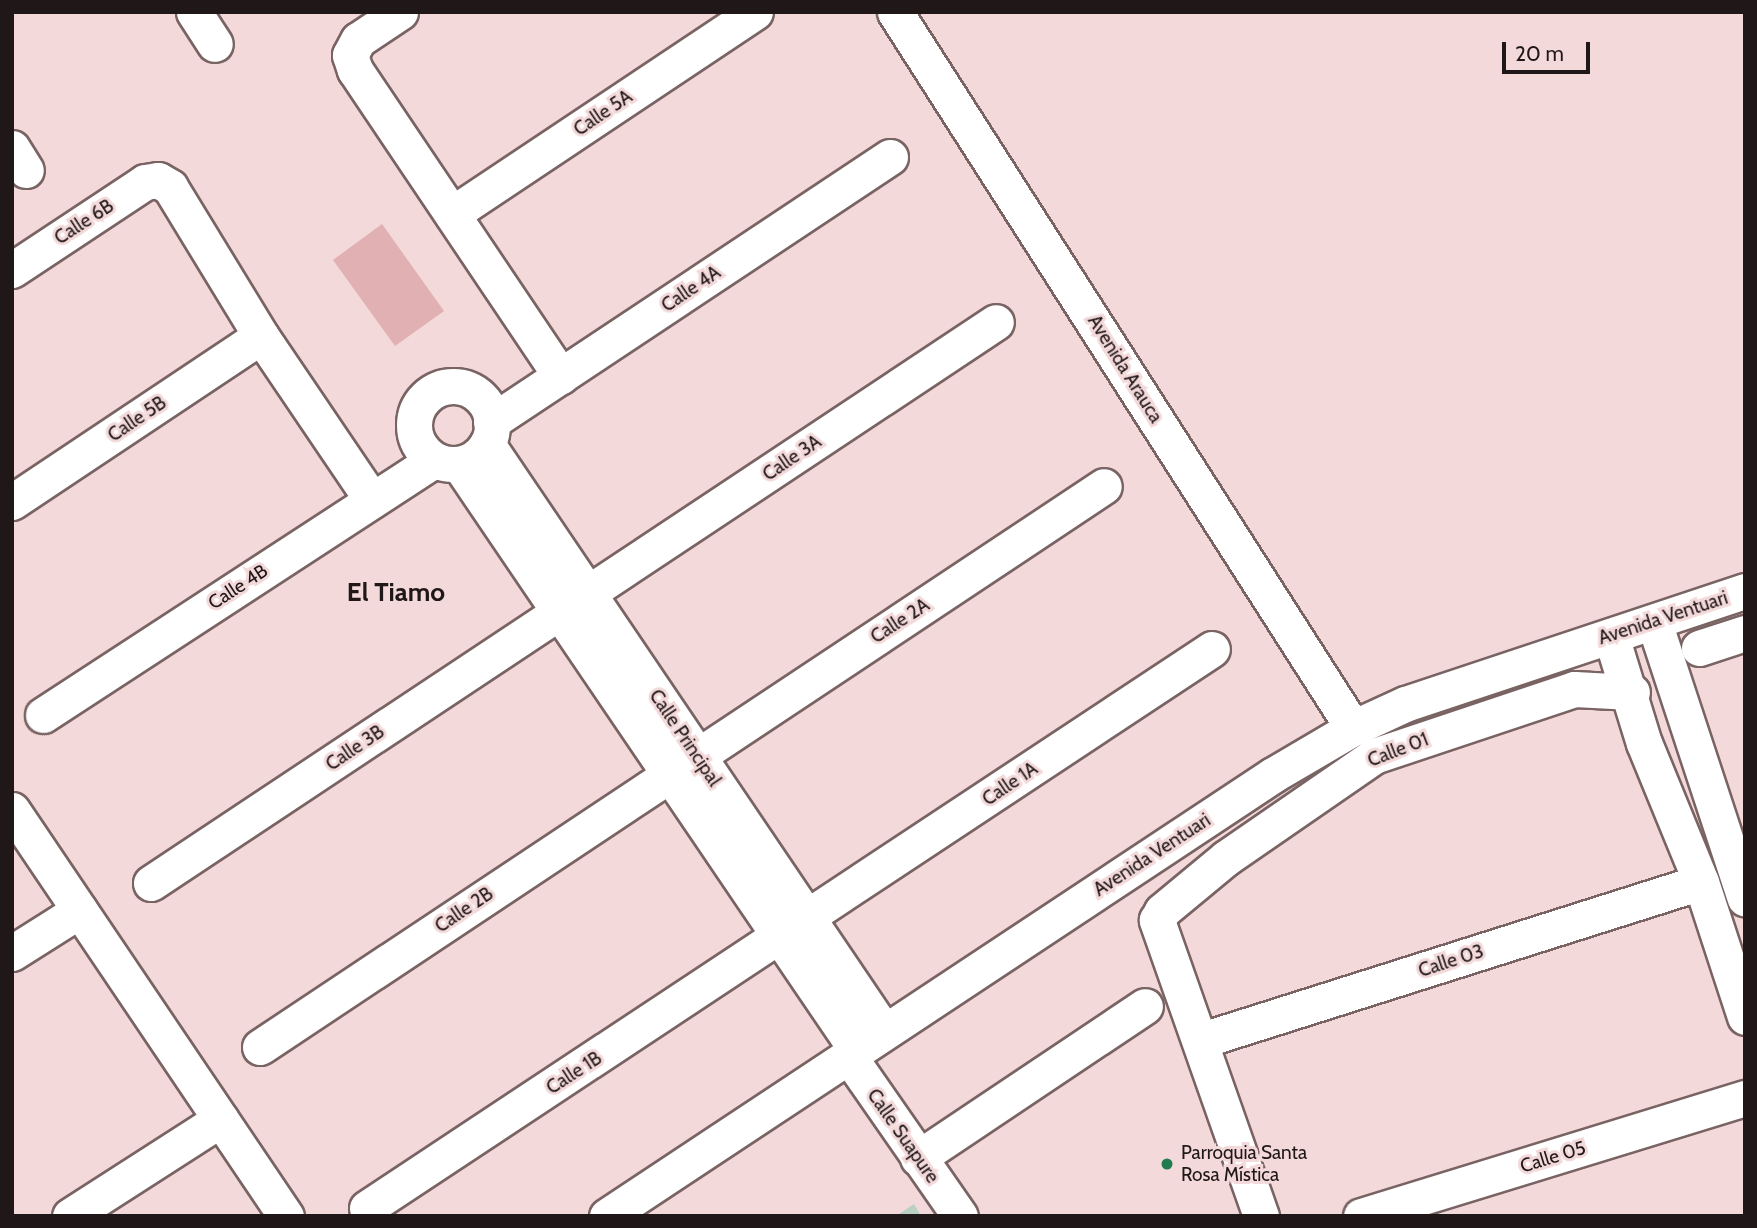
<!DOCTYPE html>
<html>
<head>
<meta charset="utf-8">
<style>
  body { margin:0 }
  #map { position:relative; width:1757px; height:1228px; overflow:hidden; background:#f3d9da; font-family:Cabin,sans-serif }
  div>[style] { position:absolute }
  .green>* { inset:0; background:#e1b0b2 }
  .building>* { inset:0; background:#bbd0c3 }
  .roads { filter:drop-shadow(2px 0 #796363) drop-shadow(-2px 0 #796363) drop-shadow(0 2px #796363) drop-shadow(0 -2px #796363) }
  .minor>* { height:35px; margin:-17.5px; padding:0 17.5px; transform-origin:17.5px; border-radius:17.5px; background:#fff }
  .minor>.ring { margin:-17.5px; padding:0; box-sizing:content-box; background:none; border:35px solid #fff; border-radius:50% }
  .dots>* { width:19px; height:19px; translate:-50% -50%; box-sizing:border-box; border:4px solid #f3d9da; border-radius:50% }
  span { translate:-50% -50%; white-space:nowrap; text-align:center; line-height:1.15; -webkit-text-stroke:6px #f3d9da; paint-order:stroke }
  .street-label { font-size:19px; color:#201718 }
  .poi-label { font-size:19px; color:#201718 }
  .left { translate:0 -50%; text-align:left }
  .district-label { font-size:26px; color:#201718; font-weight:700 }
  .frame { position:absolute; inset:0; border:14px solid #201718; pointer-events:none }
  .scale { position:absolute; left:1502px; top:42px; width:88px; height:32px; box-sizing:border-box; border:4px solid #201718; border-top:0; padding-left:9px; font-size:21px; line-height:24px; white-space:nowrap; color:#201718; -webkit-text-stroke:5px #f3d9da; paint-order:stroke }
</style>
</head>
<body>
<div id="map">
  <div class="green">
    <div style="clip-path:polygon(382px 224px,444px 311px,395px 346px,333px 260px)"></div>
  </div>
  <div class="building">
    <div style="clip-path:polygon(914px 1204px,921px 1216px,896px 1216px)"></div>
  </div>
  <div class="roads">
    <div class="minor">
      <div style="left:194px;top:12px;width:38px;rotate:57deg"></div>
      <div style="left:400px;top:12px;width:50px;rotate:146.3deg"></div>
      <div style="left:358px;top:40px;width:17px;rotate:118deg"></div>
      <div style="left:350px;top:55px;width:16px;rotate:72deg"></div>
      <div style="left:355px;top:70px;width:369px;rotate:56.1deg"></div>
      <div style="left:895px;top:12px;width:850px;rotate:57.39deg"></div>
      <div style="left:12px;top:148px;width:26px;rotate:58deg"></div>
      <div style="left:452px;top:214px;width:364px;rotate:-33.7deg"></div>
      <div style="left:12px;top:270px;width:159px;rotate:-33.5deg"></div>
      <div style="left:145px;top:182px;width:13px;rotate:-9deg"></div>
      <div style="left:158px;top:180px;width:14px;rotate:30deg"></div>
      <div style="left:170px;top:187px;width:175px;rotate:58.6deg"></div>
      <div style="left:261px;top:336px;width:198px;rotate:55.9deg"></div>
      <div class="ring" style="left:414px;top:386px;width:43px;height:43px"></div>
      <div style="left:491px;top:422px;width:479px;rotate:-33.6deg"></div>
      <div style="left:487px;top:444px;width:709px;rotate:55.93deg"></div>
      <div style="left:459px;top:464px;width:707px;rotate:55.84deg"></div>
      <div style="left:12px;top:502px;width:299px;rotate:-33.7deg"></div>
      <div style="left:1654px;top:622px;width:291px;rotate:71.8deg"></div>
      <div style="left:1611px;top:636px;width:112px;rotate:72.9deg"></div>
      <div style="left:1644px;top:743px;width:150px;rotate:67.7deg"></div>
      <div style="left:1701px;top:882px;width:142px;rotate:71.9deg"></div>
      <div style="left:1699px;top:648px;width:48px;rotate:-18.1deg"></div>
      <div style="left:43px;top:715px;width:467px;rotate:-33.1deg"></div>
      <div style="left:12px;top:810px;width:490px;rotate:56deg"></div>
      <div style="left:151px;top:883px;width:1014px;rotate:-33.58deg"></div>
      <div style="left:12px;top:953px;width:80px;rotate:-32.3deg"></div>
      <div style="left:1202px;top:1040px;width:523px;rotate:-17.57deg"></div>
      <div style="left:260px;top:1047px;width:1013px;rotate:-33.61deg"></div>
      <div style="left:848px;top:1055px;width:196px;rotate:55.2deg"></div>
      <div style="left:918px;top:1158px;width:273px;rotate:-33.8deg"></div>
      <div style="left:367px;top:1208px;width:1013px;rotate:-33.49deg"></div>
      <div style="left:70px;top:1216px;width:179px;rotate:-32.7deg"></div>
      <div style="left:607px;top:1216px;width:799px;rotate:-33.51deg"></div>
      <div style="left:1273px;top:775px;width:93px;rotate:-30.4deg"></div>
      <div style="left:1353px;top:728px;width:57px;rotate:-24.8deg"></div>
      <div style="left:1405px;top:704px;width:358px;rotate:-18.4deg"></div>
      <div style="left:1261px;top:1216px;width:314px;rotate:-109.4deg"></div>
      <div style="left:1157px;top:920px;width:10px;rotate:-61deg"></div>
      <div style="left:1162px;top:911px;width:83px;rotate:-39.6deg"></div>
      <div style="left:1226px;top:858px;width:180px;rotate:-34.6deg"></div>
      <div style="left:1374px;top:756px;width:211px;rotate:-18.5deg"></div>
      <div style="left:1574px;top:689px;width:58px;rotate:3deg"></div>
      <div style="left:1361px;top:1216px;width:402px;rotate:-17.1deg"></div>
    </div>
  </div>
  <div class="dots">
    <div style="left:1167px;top:1164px;background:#207b51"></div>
  </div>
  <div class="street-label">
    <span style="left:603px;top:113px;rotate:-34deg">Calle 5A</span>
    <span style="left:84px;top:222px;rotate:-33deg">Calle 6B</span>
    <span style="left:691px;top:289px;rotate:-34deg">Calle 4A</span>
    <span style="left:1125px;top:369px;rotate:58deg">Avenida Arauca</span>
    <span style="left:137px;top:419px;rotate:-34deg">Calle 5B</span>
    <span style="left:792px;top:458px;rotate:-34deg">Calle 3A</span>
    <span style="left:238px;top:587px;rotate:-33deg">Calle 4B</span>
    <span style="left:1663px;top:618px;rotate:-18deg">Avenida Ventuari</span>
    <span style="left:900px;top:621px;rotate:-33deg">Calle 2A</span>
    <span style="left:685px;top:738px;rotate:56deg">Calle Principal</span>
    <span style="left:355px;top:748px;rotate:-34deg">Calle 3B</span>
    <span style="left:1398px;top:750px;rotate:-21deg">Calle 01</span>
    <span style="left:1010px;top:784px;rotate:-34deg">Calle 1A</span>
    <span style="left:1152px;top:855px;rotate:-33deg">Avenida Ventuari</span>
    <span style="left:464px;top:910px;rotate:-34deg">Calle 2B</span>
    <span style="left:1451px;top:961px;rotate:-18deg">Calle 03</span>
    <span style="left:574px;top:1073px;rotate:-33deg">Calle 1B</span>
    <span style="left:903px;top:1136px;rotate:55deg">Calle Suapure</span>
    <span style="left:1553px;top:1157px;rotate:-17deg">Calle 05</span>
  </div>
  <div class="poi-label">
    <span class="left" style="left:1181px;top:1164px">Parroquia Santa<br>Rosa Mística</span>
  </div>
  <div class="district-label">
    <span style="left:396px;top:593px">El Tiamo</span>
  </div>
  <div class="frame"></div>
  <div class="scale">20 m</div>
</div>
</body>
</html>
